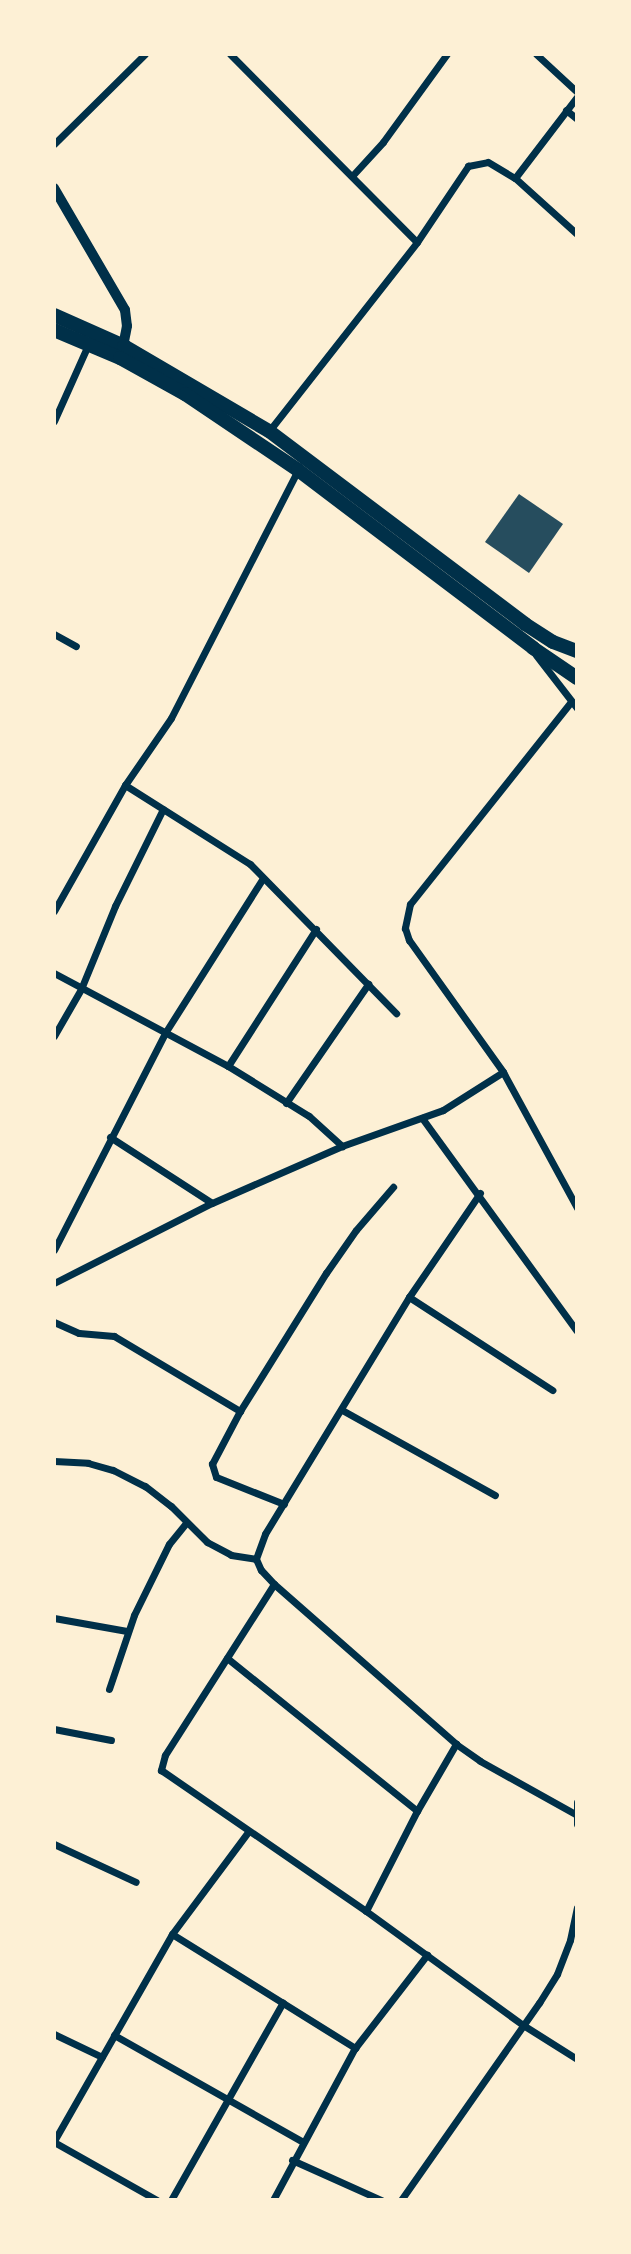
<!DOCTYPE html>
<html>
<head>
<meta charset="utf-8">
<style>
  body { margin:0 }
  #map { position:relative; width:631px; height:2254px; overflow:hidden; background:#fdf0d5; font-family:Manrope,sans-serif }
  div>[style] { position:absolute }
  .building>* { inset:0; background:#264d5e }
  .minor>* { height:7px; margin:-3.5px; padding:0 3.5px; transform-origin:3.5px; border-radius:3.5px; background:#003049 }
  .tertiary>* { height:10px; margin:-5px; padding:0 5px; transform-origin:5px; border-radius:5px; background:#003049 }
  .primary>* { height:14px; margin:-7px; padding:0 7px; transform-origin:7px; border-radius:7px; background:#003049 }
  span { translate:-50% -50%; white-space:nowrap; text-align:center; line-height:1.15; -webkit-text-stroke:6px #fdf0d5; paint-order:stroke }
  .frame { position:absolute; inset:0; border:56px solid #fdf0d5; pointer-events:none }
</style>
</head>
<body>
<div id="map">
  <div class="building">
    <div style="clip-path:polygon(519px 494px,563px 524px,529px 573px,485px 542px)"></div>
  </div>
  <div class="minor">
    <div style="left:230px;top:54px;width:265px;rotate:45.2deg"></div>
    <div style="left:536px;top:54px;width:56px;rotate:42.8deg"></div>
    <div style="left:566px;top:110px;width:14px;rotate:39deg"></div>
    <div style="left:54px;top:144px;width:128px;rotate:-44.7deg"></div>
    <div style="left:352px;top:176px;width:46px;rotate:-47.6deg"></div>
    <div style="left:383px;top:142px;width:109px;rotate:-54deg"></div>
    <div style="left:515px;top:178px;width:102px;rotate:-52.6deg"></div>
    <div style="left:54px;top:421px;width:83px;rotate:-65.9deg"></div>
    <div style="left:269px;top:431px;width:240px;rotate:-51.9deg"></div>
    <div style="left:417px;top:242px;width:92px;rotate:-56.1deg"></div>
    <div style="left:468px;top:166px;width:20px;rotate:-11deg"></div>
    <div style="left:488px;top:162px;width:31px;rotate:31deg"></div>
    <div style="left:515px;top:178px;width:84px;rotate:42.1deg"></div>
    <div style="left:54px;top:634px;width:25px;rotate:29deg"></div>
    <div style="left:536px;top:655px;width:67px;rotate:52.3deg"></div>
    <div style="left:570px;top:703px;width:257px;rotate:128.5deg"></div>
    <div style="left:410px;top:904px;width:25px;rotate:102deg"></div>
    <div style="left:405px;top:928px;width:13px;rotate:72deg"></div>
    <div style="left:409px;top:940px;width:162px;rotate:54.5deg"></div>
    <div style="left:503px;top:1072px;width:155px;rotate:61.4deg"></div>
    <div style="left:125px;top:785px;width:148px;rotate:32.3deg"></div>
    <div style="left:250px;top:864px;width:209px;rotate:45.6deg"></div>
    <div style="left:54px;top:911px;width:145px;rotate:-60.6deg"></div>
    <div style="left:125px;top:785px;width:81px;rotate:-55.5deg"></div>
    <div style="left:171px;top:718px;width:281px;rotate:-62.9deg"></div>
    <div style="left:54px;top:973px;width:197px;rotate:28.1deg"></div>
    <div style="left:228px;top:1066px;width:95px;rotate:31.7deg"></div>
    <div style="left:309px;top:1116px;width:45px;rotate:42.3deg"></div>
    <div style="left:54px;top:1036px;width:54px;rotate:-60.1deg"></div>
    <div style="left:81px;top:989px;width:90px;rotate:-67.7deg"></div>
    <div style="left:115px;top:906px;width:108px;rotate:-63.7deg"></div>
    <div style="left:228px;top:1066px;width:163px;rotate:-57.3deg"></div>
    <div style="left:286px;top:1103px;width:145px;rotate:-55.4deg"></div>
    <div style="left:422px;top:1118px;width:263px;rotate:54deg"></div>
    <div style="left:110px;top:1137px;width:121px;rotate:32.9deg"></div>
    <div style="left:480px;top:1193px;width:126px;rotate:124.3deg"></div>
    <div style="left:409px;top:1297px;width:277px;rotate:121.3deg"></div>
    <div style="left:265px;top:1534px;width:27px;rotate:110deg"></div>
    <div style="left:256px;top:1559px;width:12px;rotate:66deg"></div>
    <div style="left:261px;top:1570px;width:19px;rotate:47deg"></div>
    <div style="left:274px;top:1584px;width:242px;rotate:41.3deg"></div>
    <div style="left:456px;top:1744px;width:29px;rotate:35deg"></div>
    <div style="left:480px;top:1761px;width:111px;rotate:29.1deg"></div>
    <div style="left:54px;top:1250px;width:244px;rotate:-62.9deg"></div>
    <div style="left:165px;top:1033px;width:183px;rotate:-57.7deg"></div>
    <div style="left:54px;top:1283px;width:177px;rotate:-26.9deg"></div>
    <div style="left:212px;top:1203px;width:142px;rotate:-23.7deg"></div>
    <div style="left:342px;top:1146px;width:107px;rotate:-19.6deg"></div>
    <div style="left:443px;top:1110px;width:71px;rotate:-32.3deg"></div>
    <div style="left:409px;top:1297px;width:171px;rotate:33deg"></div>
    <div style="left:54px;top:1322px;width:27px;rotate:24deg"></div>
    <div style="left:79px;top:1333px;width:35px;rotate:5deg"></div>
    <div style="left:114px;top:1336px;width:147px;rotate:30.8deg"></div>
    <div style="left:342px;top:1410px;width:175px;rotate:29.1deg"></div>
    <div style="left:54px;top:1461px;width:34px;rotate:3deg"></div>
    <div style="left:88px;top:1463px;width:26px;rotate:16deg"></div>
    <div style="left:113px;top:1470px;width:36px;rotate:27deg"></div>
    <div style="left:145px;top:1486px;width:33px;rotate:38deg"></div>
    <div style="left:171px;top:1506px;width:51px;rotate:45deg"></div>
    <div style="left:207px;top:1542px;width:27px;rotate:28deg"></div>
    <div style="left:231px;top:1555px;width:25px;rotate:9deg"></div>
    <div style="left:284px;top:1504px;width:73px;rotate:-158.3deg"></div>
    <div style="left:216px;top:1477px;width:14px;rotate:-107deg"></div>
    <div style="left:212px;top:1464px;width:60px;rotate:-62.2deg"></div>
    <div style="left:240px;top:1411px;width:163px;rotate:-58.1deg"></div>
    <div style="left:326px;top:1273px;width:52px;rotate:-55.1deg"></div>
    <div style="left:356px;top:1230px;width:57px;rotate:-49.3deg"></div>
    <div style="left:274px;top:1584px;width:203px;rotate:122.5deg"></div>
    <div style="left:165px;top:1755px;width:16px;rotate:105deg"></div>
    <div style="left:161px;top:1770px;width:249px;rotate:34.5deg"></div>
    <div style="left:366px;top:1911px;width:194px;rotate:36deg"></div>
    <div style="left:523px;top:2025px;width:64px;rotate:32.2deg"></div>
    <div style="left:54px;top:1618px;width:74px;rotate:10.1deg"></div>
    <div style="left:227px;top:1658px;width:244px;rotate:38.8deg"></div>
    <div style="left:109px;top:1689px;width:78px;rotate:-71.3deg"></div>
    <div style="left:134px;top:1615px;width:79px;rotate:-63.8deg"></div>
    <div style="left:169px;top:1544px;width:27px;rotate:-51deg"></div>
    <div style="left:54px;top:1729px;width:58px;rotate:10.9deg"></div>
    <div style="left:577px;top:1802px;width:22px;rotate:90deg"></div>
    <div style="left:54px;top:1844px;width:90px;rotate:24.9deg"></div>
    <div style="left:366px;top:1911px;width:112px;rotate:-63deg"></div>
    <div style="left:417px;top:1811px;width:78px;rotate:-59.8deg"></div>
    <div style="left:172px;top:1934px;width:216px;rotate:31.9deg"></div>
    <div style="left:54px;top:2034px;width:53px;rotate:25.6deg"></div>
    <div style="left:114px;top:2035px;width:217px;rotate:29.5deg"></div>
    <div style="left:54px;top:2141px;width:238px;rotate:-60.3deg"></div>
    <div style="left:172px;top:1934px;width:127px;rotate:-53.3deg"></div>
    <div style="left:54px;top:2142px;width:118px;rotate:29.4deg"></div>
    <div style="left:292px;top:2160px;width:98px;rotate:24.2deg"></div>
    <div style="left:171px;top:2200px;width:227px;rotate:-60.5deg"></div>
    <div style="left:273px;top:2200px;width:173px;rotate:-61.7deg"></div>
    <div style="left:355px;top:2048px;width:118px;rotate:-52.3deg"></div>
    <div style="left:401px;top:2200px;width:241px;rotate:-55deg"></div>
    <div style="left:539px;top:2003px;width:34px;rotate:-58deg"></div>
    <div style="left:557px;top:1974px;width:36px;rotate:-69deg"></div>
    <div style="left:570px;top:1940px;width:33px;rotate:-78deg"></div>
  </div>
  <div class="tertiary">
    <div style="left:54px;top:188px;width:141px;rotate:59.8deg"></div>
    <div style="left:125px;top:310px;width:16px;rotate:83deg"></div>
    <div style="left:127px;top:326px;width:26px;rotate:101deg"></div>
  </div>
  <div class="primary">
    <div style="left:54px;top:315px;width:77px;rotate:23.9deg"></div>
    <div style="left:124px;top:346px;width:168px;rotate:30.4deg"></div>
    <div style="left:269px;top:431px;width:321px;rotate:37deg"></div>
    <div style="left:525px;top:624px;width:33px;rotate:33deg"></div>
    <div style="left:553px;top:642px;width:26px;rotate:21deg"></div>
    <div style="left:54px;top:330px;width:72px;rotate:23deg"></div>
    <div style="left:120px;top:358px;width:74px;rotate:29deg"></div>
    <div style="left:185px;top:394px;width:136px;rotate:33.9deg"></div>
    <div style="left:298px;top:470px;width:295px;rotate:37.1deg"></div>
    <div style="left:533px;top:648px;width:53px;rotate:34.3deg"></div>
  </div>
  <div class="frame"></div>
</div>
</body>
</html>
